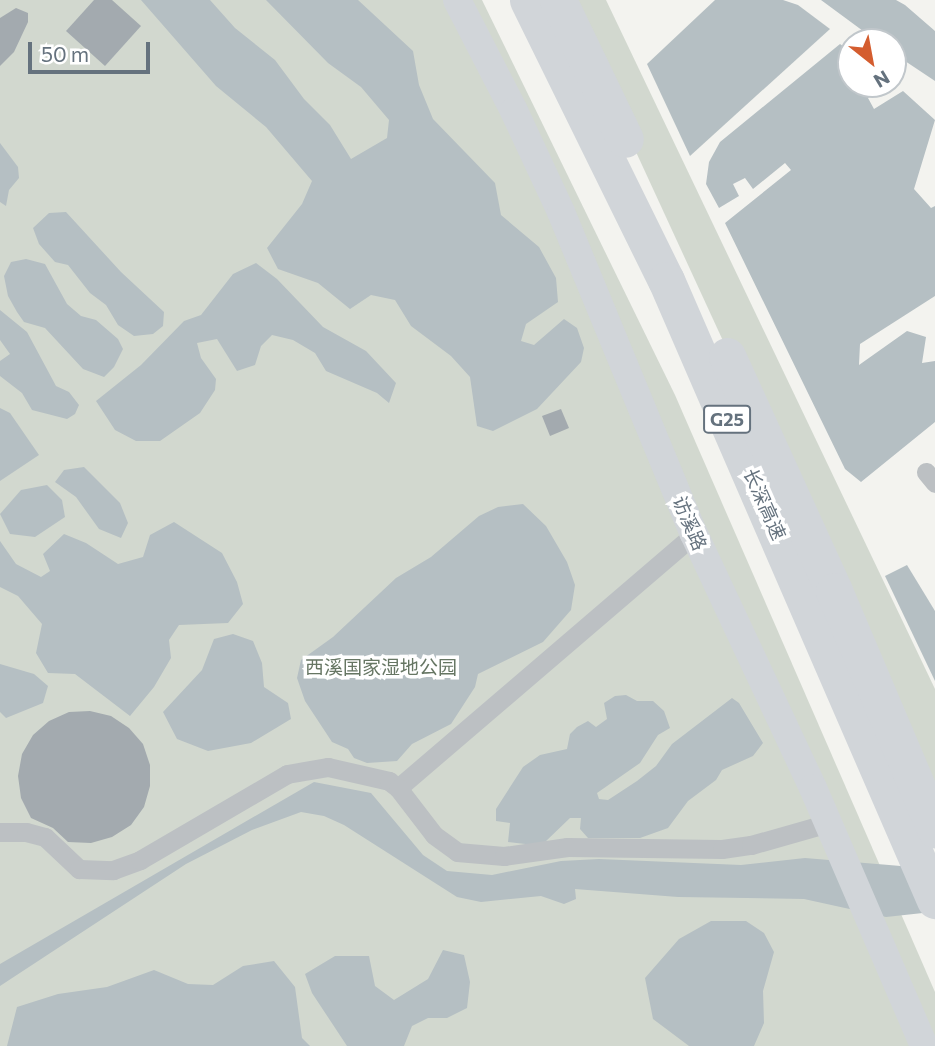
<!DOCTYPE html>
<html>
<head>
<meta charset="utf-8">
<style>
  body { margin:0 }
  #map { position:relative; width:935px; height:1046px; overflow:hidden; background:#f3f3ef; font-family:Commissioner,"Noto Sans SC",sans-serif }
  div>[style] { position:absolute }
  .green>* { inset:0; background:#d2d8cf }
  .water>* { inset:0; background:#b5bfc3 }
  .building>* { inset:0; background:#a3aaaf }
  .street>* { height:19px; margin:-9.5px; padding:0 9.5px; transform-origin:9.5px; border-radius:9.5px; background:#bcc0c3 }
  .secondary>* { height:28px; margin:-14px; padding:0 14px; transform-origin:14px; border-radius:14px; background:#d1d5d9 }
  .highway>* { height:37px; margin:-18.5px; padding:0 18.5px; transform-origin:18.5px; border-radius:18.5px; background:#d1d5d9 }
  span { translate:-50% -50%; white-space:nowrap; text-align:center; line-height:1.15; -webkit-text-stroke:7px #fff; paint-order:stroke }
  .shield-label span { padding:2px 5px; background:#fff; border:2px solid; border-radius:5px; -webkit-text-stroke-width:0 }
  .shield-label { font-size:18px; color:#65727e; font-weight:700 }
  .street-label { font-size:19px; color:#65727e }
  .park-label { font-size:19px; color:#667663 }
  .north { position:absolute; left:837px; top:28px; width:70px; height:70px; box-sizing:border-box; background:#fff; border:2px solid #c1c7cb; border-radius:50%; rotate:149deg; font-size:19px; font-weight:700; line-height:28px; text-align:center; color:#65727e }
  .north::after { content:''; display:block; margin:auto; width:24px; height:32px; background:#d45d2f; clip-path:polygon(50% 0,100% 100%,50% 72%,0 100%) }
  .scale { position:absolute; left:28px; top:42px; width:122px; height:32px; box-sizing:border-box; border:4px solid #65727e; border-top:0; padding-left:9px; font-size:21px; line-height:24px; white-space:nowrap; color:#65727e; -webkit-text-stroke:5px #fff; paint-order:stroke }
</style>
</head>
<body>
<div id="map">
  <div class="green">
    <div style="clip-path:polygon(0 0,482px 0,675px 395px,935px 992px,935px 1046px,0 1046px)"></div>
    <div style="clip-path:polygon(566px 0,606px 0,935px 689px,935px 801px)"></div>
  </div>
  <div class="water">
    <div style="clip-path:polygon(141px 0,210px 0,235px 28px,275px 60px,304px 99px,330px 125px,351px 159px,387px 138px,389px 120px,361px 87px,328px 63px,266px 0,358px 0,413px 51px,419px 85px,433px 119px,495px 183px,501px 215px,539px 247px,556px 278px,558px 302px,526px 324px,521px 341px,534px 345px,564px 319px,577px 328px,584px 348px,581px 362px,537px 409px,493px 431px,477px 426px,470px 377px,451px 356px,411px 326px,395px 300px,371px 295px,350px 309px,318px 283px,278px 269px,267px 248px,302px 204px,312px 181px,266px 127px,216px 86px)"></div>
    <div style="clip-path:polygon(715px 0,783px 0,798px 5px,830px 29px,690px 156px,647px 64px)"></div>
    <div style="clip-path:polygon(821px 0,896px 0,905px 5px,935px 31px,935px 81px,893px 53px,893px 42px,878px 42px)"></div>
    <div style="clip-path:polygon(840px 44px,851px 52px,851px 84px,884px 84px,868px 98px,874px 109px,903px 91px,935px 120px,914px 189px,931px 208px,935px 206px,935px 296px,860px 344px,859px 365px,907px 331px,926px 337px,922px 363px,935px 361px,935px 422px,861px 482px,845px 469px,725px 223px,791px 170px,785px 163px,753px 189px,745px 178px,733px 184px,739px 196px,719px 208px,706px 184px,709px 162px,720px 142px)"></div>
    <div style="clip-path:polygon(0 143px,18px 167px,19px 178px,9px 190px,6px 206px,0 202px)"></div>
    <div style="clip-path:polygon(66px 212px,121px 272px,164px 312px,163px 326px,153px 334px,134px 336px,118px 325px,106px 305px,90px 293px,68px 265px,55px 262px,39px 244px,33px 228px,49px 213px)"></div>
    <div style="clip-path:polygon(26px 259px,45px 264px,67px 304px,81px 316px,96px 320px,118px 339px,123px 349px,114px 367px,104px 377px,83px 369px,45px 328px,24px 322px,17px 312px,8px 296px,4px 276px,11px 262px)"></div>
    <div style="clip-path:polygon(256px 263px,277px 279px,323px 327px,366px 351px,396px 383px,389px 403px,377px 393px,326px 371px,315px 353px,293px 340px,272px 335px,261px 346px,255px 365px,237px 371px,217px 339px,197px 343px,201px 358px,216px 379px,215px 390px,200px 413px,160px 441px,136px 441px,115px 430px,96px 401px,141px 365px,184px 321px,201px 315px,233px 274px)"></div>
    <div style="clip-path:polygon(0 310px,27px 332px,56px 386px,69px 392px,79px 405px,75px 414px,67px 419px,32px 410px,22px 393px,0 376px,0 361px,10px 354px,0 340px)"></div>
    <div style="clip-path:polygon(0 408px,10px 413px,39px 455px,0 481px)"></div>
    <div style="clip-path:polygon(84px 467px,120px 503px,128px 523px,121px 538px,99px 529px,76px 497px,55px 482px,64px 470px)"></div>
    <div style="clip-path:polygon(47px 485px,62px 500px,65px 517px,35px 537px,10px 534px,0 514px,21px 490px)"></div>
    <div style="clip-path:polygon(523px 504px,546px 526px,567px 562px,575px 585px,571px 610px,543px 642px,478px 674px,475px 687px,451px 724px,412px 744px,397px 761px,367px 763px,354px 758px,348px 749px,332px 742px,305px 701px,297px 678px,301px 660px,333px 637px,396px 578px,431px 557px,479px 516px,498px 507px)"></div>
    <div style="clip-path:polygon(174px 522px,222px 553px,237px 582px,243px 604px,228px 623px,179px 625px,169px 640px,171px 658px,154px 687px,130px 716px,75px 674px,48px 673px,36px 653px,42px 624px,18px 596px,0 587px,0 541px,16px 564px,41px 577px,50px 571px,43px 554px,64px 534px,86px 543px,118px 564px,143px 557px,150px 535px)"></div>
    <div style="clip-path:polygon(907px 565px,935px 611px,935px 681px,885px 576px)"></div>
    <div style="clip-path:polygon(233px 634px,253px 641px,262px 663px,264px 687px,288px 703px,291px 719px,251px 743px,208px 751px,177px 739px,163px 712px,202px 670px,214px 639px)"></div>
    <div style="clip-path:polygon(0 664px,34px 674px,48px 686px,43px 703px,6px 718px,0 712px)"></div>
    <div style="clip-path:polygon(626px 695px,637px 701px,653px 701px,664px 711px,670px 728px,658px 735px,640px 763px,597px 793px,599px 799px,608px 800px,637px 781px,656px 766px,672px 744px,732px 698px,739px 703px,763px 743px,753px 756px,722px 770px,716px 780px,688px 801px,668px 828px,640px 838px,588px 838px,580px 829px,581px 818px,570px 818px,545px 842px,534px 845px,508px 842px,510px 823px,496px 821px,496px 809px,523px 767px,540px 755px,567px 749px,570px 734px,577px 727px,588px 721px,596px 727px,607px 719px,604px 703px,615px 696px)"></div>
    <div style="clip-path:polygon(314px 782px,371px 793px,423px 855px,447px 871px,492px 875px,561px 861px,599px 859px,741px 865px,805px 858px,889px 865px,935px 869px,932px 912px,886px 917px,804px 899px,678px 897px,575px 889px,576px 899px,564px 904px,541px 896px,481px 902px,457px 897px,344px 825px,324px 816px,301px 812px,252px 830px,186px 864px,0 986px,0 964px)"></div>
    <div style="clip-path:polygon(711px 921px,746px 921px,764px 933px,774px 952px,763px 991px,764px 1023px,754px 1046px,689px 1046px,653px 1019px,645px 978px,679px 939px)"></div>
    <div style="clip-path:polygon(443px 950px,464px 955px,470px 982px,467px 1008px,447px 1018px,428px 1018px,412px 1026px,404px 1046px,347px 1046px,312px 993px,305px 974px,335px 956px,369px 956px,375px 986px,394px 1000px,428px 979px)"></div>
    <div style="clip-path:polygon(274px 961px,295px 987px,302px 1038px,310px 1046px,7px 1046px,17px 1007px,58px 994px,107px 987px,154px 970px,188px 984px,213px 985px,243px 966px)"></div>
  </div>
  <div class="building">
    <div style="clip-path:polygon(94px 0,112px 0,141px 26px,105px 66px,66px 31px)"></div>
    <div style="clip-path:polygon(16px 8px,28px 13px,28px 22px,14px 52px,0 66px,0 18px)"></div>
    <div style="clip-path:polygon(561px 409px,569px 428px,550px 436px,542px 416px)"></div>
    <div style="clip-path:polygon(90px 711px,111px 716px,129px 728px,143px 744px,150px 765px,150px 786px,144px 807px,131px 825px,112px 837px,91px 843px,68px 842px,53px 828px,31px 818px,21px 798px,18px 776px,22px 754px,33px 735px,49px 721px,69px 712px)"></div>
  </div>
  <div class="street">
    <div style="left:926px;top:472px;width:14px;rotate:51deg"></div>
    <div style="left:398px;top:788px;width:390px;rotate:-40.6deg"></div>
    <div style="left:0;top:832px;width:26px"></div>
    <div style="left:26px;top:832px;width:20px;rotate:15deg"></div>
    <div style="left:45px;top:837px;width:47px;rotate:43.3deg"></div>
    <div style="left:79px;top:869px;width:34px;rotate:2deg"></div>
    <div style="left:113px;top:870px;width:29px;rotate:-20deg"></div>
    <div style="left:140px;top:860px;width:170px;rotate:-30.3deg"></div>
    <div style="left:287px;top:774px;width:42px;rotate:-9.7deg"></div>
    <div style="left:328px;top:767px;width:63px;rotate:12.9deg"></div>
    <div style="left:389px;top:781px;width:11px;rotate:38deg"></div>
    <div style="left:398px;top:788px;width:59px;rotate:52.5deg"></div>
    <div style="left:434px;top:835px;width:29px;rotate:36deg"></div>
    <div style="left:457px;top:852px;width:47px;rotate:4.9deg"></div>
    <div style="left:504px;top:856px;width:64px;rotate:-8.1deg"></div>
    <div style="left:567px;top:847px;width:155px;rotate:0.7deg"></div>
    <div style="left:722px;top:849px;width:29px;rotate:-8deg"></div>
    <div style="left:751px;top:845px;width:81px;rotate:-15.8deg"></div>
  </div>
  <div class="secondary">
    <div style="left:457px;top:0;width:125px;rotate:62.8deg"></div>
    <div style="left:514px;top:111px;width:111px;rotate:65deg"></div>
    <div style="left:561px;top:212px;width:348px;rotate:67.6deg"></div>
    <div style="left:694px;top:534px;width:280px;rotate:64.9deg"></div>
    <div style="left:813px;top:788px;width:281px;rotate:66.7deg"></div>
  </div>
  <div class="highway">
    <div style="left:528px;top:0;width:312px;rotate:63.8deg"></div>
    <div style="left:666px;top:280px;width:676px;rotate:66.55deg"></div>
    <div style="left:558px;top:0;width:154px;rotate:64.3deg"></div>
    <div style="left:727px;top:356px;width:258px;rotate:65.5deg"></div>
    <div style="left:834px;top:591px;width:259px;rotate:67deg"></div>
  </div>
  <div class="shield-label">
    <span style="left:727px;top:419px">G25</span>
  </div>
  <div class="street-label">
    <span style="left:765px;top:504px;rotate:66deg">长深高速</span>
    <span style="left:690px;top:523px;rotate:67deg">访溪路</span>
  </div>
  <div class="park-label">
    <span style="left:381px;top:667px">西溪国家湿地公园</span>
  </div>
  <div class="north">N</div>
  <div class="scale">50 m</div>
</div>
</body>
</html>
